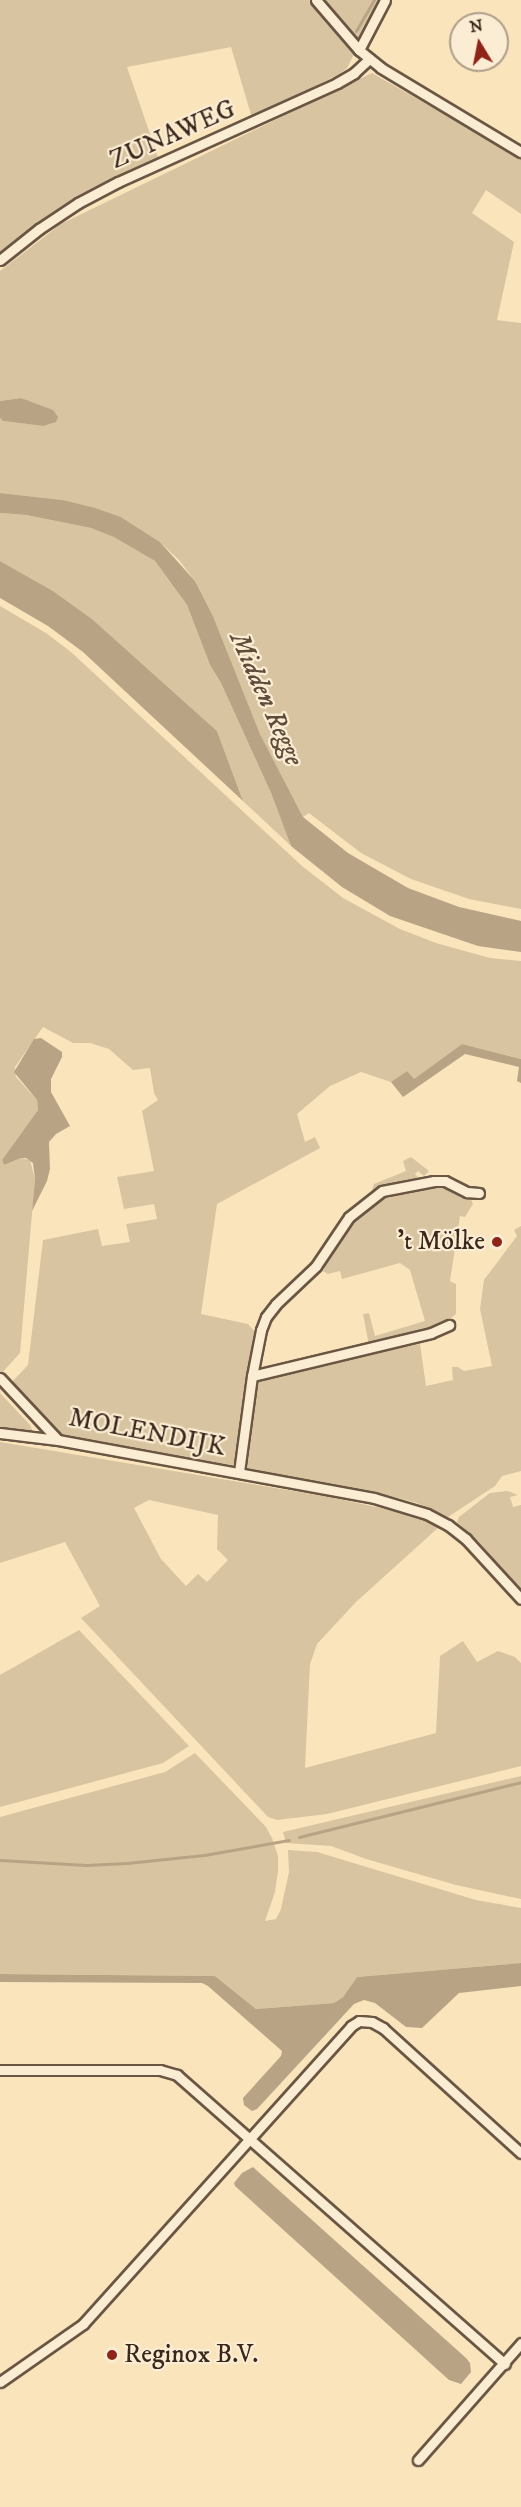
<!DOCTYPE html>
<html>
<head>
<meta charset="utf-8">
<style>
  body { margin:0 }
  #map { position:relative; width:521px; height:2507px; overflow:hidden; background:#f9e4bc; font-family:"IM FELL DW Pica",serif }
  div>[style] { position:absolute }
  .green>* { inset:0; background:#d9c4a1 }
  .water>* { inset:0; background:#b8a385 }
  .stream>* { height:3px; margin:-1.5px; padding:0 1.5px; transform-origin:1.5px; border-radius:1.5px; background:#b8a385 }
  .roads { filter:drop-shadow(2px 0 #6a5643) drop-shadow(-2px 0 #6a5643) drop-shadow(0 2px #6a5643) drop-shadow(0 -2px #6a5643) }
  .minor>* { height:9px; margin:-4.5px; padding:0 4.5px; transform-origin:4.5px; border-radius:4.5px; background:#fbedd3 }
  .dots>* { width:16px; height:16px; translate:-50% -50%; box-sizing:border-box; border:3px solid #fbedd3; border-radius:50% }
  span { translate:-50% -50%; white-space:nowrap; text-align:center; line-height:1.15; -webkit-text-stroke:4.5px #fbedd3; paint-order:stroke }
  .street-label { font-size:26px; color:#3a261b }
  .poi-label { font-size:26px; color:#3a261b }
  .right { translate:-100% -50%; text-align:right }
  .left { translate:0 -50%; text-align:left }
  .water-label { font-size:27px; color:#604c3b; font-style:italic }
  .north { position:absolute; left:449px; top:12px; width:60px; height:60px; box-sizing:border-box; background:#fbedd3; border:2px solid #ae9d89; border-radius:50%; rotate:350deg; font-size:16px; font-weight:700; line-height:24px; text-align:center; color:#3a261b }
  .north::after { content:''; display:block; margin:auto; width:21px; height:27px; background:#8f2418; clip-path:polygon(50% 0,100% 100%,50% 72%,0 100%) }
</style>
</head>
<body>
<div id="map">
  <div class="green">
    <div style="clip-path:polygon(0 0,309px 0,354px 54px,347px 68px,339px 74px,252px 118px,231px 47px,127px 67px,159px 160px,42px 223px,0 254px)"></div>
    <div style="clip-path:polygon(324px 0,380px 0,362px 37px,357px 39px)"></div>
    <div style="clip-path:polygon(372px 73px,521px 158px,521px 214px,486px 190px,472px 213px,514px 242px,497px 320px,521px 323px,521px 909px,469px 899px,411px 879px,361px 853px,309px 813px,303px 817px,260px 734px,213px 616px,195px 581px,179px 560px,160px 542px,121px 517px,63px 500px,0 493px,0 418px,3px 421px,43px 426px,42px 408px,21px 398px,0 401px,0 271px,61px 224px)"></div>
    <div style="clip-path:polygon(0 513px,26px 515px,91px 528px,114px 536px,155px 561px,187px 605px,210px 665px,221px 683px,271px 793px,291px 846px,243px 801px,217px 731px,92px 619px,53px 591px,0 561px)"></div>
    <div style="clip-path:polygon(0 606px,46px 633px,71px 652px,302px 866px,343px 898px,400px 929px,436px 943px,490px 958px,521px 961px,521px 1059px,462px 1044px,413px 1080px,407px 1071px,391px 1082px,361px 1072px,330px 1086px,297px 1114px,305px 1142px,315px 1137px,320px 1148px,217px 1204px,201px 1314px,248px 1324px,256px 1333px,236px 1463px,232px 1465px,68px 1440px,58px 1434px,9px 1385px,28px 1365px,43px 1240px,98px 1229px,102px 1246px,130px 1242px,126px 1224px,157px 1219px,154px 1204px,124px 1209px,117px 1177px,154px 1171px,142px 1111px,158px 1100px,154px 1093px,150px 1068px,133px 1070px,109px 1049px,90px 1043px,73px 1043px,43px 1027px,15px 1067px,16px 1077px,37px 1100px,38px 1110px,2px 1160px,4px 1165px,21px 1158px,30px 1160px,35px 1179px,20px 1353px,0 1375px)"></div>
    <div style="clip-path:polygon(411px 1157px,429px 1171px,424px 1176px,418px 1171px,415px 1174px,420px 1179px,370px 1196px,374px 1184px,406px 1171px,403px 1161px)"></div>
    <div style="clip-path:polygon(441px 1184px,470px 1197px,473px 1204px,465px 1217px,460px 1216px,450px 1281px,456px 1284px,456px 1314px,440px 1327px,369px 1346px,363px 1314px,369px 1313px,375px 1336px,425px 1321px,410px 1270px,400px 1263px,342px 1279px,340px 1271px,328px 1274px,323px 1271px,331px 1251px,351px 1221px,385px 1194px)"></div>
    <div style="clip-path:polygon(521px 1226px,521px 1471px,502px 1476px,495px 1486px,448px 1517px,417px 1503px,391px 1496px,248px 1470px,244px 1461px,256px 1382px,263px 1376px,420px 1344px,426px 1386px,453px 1380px,452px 1367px,458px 1367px,464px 1371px,492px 1366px,480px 1309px,484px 1280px,517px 1236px,514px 1230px)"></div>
    <div style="clip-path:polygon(0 1393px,30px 1425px,34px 1434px,0 1429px)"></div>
    <div style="clip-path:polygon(evenodd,0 1442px,329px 1497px,405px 1513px,440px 1526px,356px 1602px,317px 1644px,310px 1664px,305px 1768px,436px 1733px,440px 1656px,463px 1641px,477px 1662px,498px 1651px,515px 1657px,521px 1663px,521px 1766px,327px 1814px,277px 1820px,268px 1817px,81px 1618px,100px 1606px,65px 1542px,0 1563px,0 1442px,149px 1500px,218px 1515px,217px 1549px,228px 1560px,207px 1582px,198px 1574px,186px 1586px,161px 1559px,134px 1508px,149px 1500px)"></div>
    <div style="clip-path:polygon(507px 1491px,518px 1495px,510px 1497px,513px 1507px,521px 1505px,521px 1591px,480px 1543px,457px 1522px,459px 1517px,490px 1493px)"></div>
    <div style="clip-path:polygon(79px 1630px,189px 1746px,163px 1763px,0 1807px,0 1675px)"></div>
    <div style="clip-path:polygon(195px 1753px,266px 1827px,272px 1838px,278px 1856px,278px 1871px,275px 1892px,265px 1921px,276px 1919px,281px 1909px,289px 1872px,288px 1850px,317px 1852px,476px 1900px,521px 1908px,521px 1963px,357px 1977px,343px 1997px,334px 2003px,256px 2009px,215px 1976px,0 1974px,0 1817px,165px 1772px)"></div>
    <div style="clip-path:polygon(521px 1776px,521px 1899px,456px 1885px,366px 1859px,331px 1846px,286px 1843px,283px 1832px)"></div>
  </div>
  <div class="water">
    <div style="clip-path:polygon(21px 398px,53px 410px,58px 417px,56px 422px,43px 426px,3px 421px,0 418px,0 401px)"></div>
    <div style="clip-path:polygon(0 493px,63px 500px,95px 508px,121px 517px,160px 542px,195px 581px,213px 616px,260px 734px,303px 817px,348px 853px,408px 888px,459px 907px,521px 921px,521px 952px,478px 946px,390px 916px,342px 887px,291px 846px,271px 793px,221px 683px,210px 665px,187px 605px,155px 561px,114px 537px,91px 528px,26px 515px,0 513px)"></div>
    <div style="clip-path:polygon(0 561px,53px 591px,92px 619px,217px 731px,243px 801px,83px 652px,48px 626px,0 598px)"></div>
    <div style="clip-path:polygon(41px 1038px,62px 1052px,62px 1057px,51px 1079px,51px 1092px,70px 1126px,56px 1134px,49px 1142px,50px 1169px,47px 1181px,32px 1211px,35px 1179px,33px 1163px,26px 1158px,21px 1158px,4px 1165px,2px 1160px,38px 1110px,37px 1100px,14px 1072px,34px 1039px)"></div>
    <div style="clip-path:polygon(462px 1044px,521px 1059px,521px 1083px,517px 1081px,519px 1067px,465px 1054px,403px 1097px,391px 1082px,407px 1071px,414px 1079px)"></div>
    <div style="clip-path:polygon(521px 1963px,521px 1986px,459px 1993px,422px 2028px,406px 2027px,375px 2003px,364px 2000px,354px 2004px,257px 2109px,252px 2111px,244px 2105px,243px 2098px,281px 2056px,282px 2051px,208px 1986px,202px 1983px,0 1982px,0 1974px,215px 1976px,256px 2009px,334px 2003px,343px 1997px,357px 1977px)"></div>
    <div style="clip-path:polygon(253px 2167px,466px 2358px,470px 2363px,471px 2372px,461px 2384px,449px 2380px,235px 2186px,234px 2183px,242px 2173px)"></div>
  </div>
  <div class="stream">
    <div style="left:356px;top:31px;width:36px;rotate:-60deg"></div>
    <div style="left:299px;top:1837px;width:229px;rotate:-13.9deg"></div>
    <div style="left:0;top:1860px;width:86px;rotate:3.3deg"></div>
    <div style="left:86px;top:1865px;width:41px;rotate:-2.8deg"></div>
    <div style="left:127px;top:1863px;width:77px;rotate:-5.9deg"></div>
    <div style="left:204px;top:1855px;width:86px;rotate:-10deg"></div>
  </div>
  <div class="roads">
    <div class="minor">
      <div style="left:316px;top:0;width:66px;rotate:49.3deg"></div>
      <div style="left:359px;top:50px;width:28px;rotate:39deg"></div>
      <div style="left:381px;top:68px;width:163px;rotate:31deg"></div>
      <div style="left:359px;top:50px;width:56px;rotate:-62.5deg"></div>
      <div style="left:0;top:260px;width:50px;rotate:-38.5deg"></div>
      <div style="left:39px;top:229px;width:47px;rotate:-33.7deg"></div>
      <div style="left:78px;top:203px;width:45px;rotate:-27.7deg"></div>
      <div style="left:118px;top:182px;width:240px;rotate:-24.3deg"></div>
      <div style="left:337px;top:83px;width:20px;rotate:-30deg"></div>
      <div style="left:354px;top:73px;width:21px;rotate:-43deg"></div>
      <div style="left:252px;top:1376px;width:184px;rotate:-13.5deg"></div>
      <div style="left:431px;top:1333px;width:20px;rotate:-24deg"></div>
      <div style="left:0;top:1378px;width:85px;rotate:46.9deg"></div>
      <div style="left:0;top:1433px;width:58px;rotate:6.9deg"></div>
      <div style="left:58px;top:1440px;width:321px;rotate:10.4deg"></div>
      <div style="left:374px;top:1498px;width:55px;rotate:16.8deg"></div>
      <div style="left:427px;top:1514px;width:24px;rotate:28deg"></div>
      <div style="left:448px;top:1525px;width:23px;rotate:38deg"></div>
      <div style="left:466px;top:1539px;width:81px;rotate:47.5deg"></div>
      <div style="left:239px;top:1472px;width:97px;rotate:-82.3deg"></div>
      <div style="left:252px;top:1376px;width:47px;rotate:-78.9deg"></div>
      <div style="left:261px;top:1330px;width:14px;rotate:-69deg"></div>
      <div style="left:266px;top:1317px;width:16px;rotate:-52deg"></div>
      <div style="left:276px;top:1304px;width:55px;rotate:-43.5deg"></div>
      <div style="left:316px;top:1266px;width:59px;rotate:-56deg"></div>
      <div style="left:349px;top:1217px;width:42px;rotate:-38.2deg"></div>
      <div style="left:382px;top:1191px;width:53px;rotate:-10.9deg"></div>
      <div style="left:434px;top:1181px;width:11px"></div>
      <div style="left:445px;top:1181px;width:25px;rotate:27deg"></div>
      <div style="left:467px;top:1192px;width:12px;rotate:5deg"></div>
      <div style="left:0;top:2070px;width:160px"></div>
      <div style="left:160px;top:2070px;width:18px;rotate:16deg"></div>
      <div style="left:177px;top:2075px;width:437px;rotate:41.4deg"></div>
      <div style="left:0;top:2382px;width:101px;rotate:-34.9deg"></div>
      <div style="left:83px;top:2324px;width:401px;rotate:-48deg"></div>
      <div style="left:351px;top:2026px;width:9px;rotate:-32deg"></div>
      <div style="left:359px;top:2021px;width:13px;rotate:4deg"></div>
      <div style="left:372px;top:2022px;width:13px;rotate:29deg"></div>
      <div style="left:383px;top:2028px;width:186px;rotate:42.2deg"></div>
      <div style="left:418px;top:2460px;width:156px;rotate:-48.6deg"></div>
    </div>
  </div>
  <div class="dots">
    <div style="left:497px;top:1242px;background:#8f2418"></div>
    <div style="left:112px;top:2355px;background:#8f2418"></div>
  </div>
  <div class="street-label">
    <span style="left:173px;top:135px;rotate:-24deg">ZUNAWEG</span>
    <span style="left:147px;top:1433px;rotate:11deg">MOLENDIJK</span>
  </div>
  <div class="poi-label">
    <span class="right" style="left:485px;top:1242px">'t Mölke</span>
    <span class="left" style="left:124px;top:2355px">Reginox B.V.</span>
  </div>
  <div class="water-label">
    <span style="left:266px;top:699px;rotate:66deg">Midden Regge</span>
  </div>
  <div class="north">N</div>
</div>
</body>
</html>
